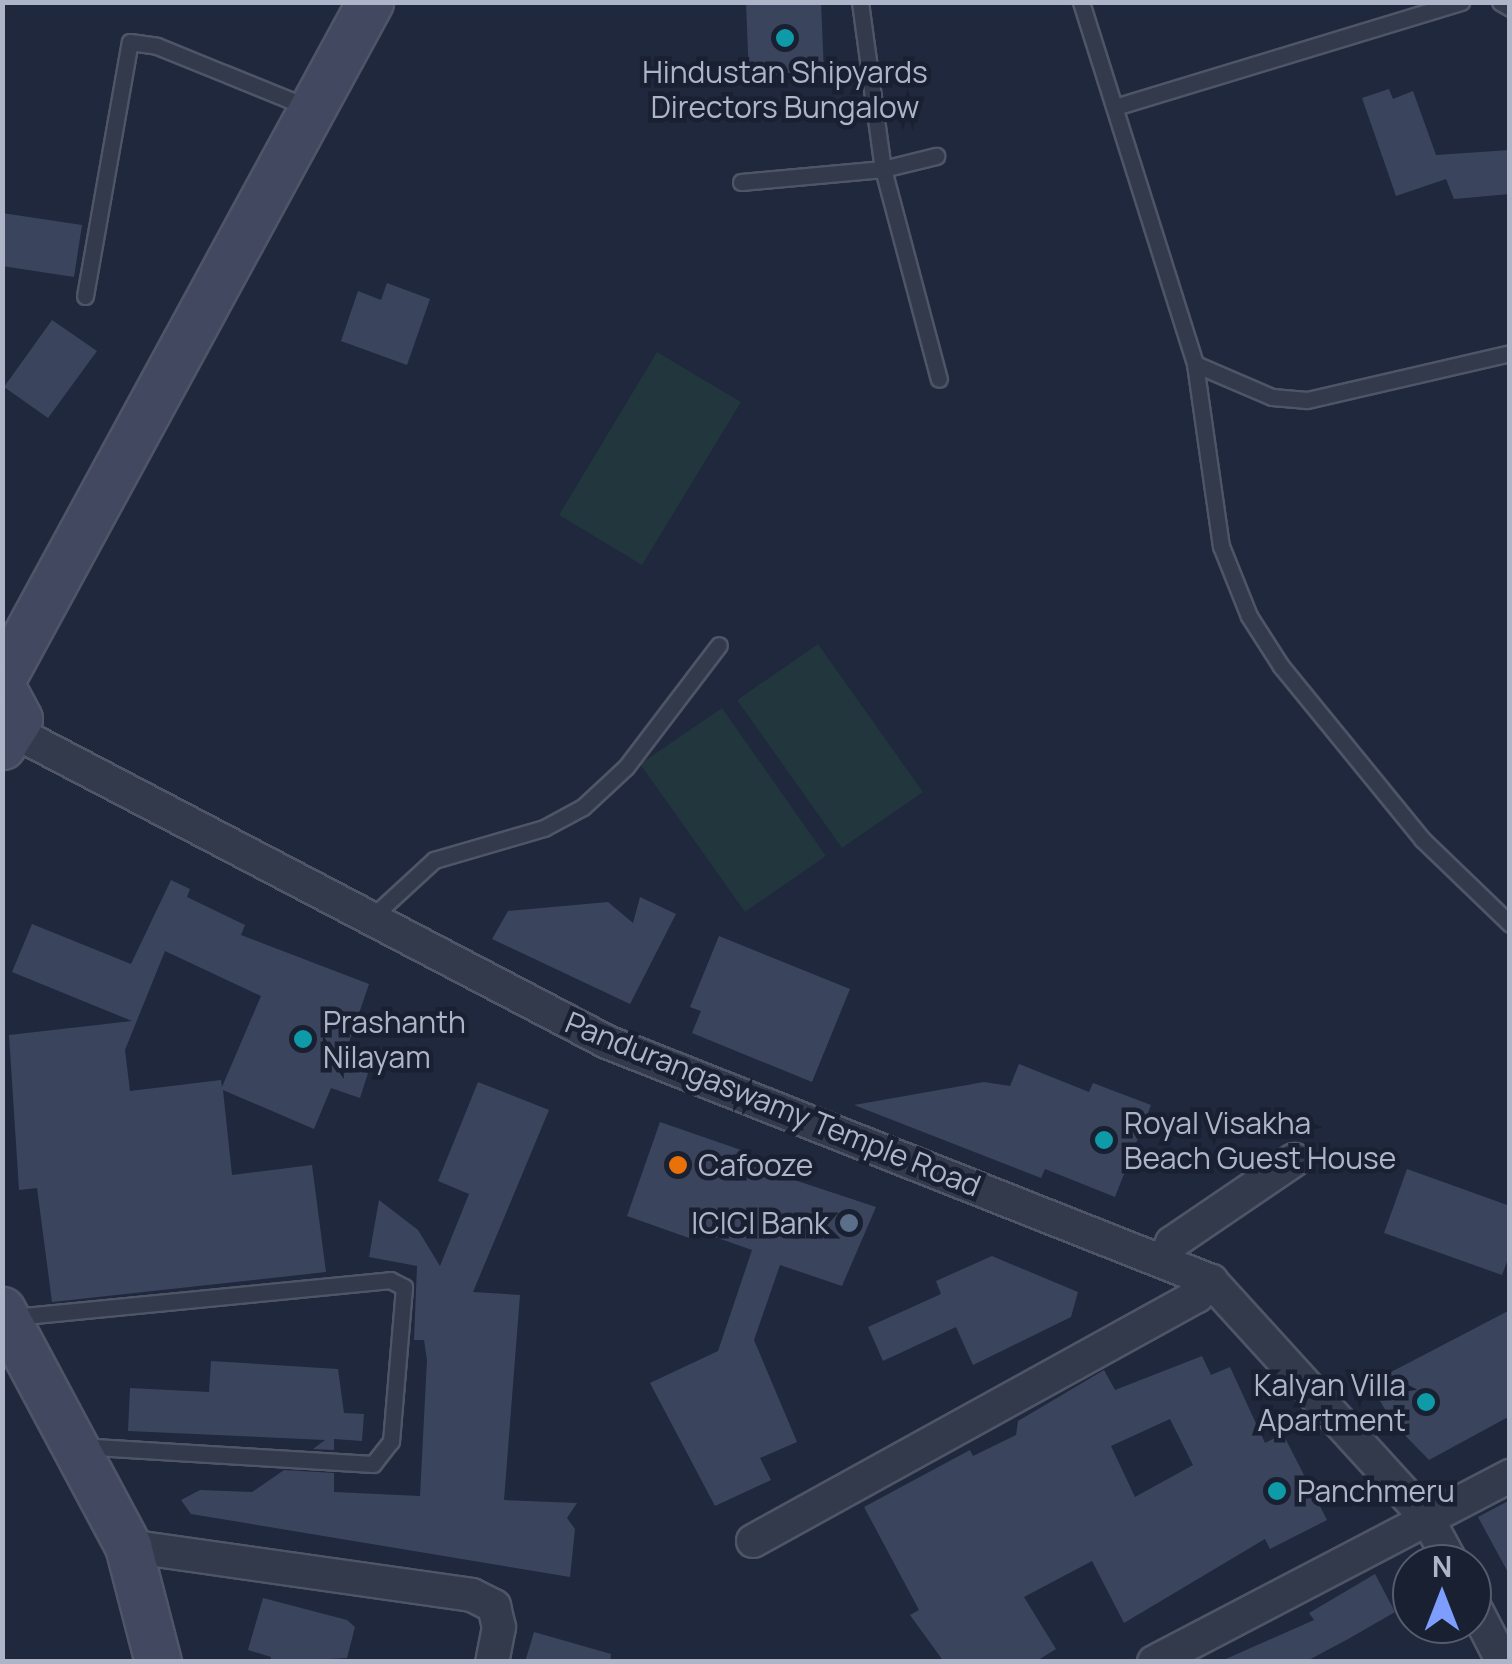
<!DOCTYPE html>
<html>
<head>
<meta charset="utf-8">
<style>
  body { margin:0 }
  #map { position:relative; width:1512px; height:1664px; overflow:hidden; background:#1f283c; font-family:Manrope,sans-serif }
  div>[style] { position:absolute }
  .green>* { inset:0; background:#21363d }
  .building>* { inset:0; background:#3b445d }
  .roads { filter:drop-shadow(2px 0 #4e5567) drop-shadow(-2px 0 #4e5567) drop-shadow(0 2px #4e5567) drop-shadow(0 -2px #4e5567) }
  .lane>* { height:15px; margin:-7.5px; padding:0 7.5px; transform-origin:7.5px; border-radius:7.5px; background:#333a4c }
  .street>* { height:32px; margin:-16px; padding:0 16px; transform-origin:16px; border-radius:16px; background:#333a4c }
  .secondary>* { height:45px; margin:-22.5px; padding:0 22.5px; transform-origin:22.5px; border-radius:22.5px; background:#414860 }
  .dots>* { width:28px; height:28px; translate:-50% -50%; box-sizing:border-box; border:5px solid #192031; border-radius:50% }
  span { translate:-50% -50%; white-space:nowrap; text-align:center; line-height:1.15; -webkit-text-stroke:9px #192031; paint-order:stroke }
  .poi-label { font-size:30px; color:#aeb5c8 }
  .left { translate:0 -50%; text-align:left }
  .right { translate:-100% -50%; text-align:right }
  .street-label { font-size:30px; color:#aeb5c8 }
  .frame { position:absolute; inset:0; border:5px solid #aeb5c8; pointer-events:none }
  .north { position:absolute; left:1392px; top:1544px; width:100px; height:100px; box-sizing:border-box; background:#192031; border:2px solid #555c6d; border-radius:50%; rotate:0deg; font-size:28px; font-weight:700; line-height:40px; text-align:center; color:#aeb5c8 }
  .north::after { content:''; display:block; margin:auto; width:35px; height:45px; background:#7d9eff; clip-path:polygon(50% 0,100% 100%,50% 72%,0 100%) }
</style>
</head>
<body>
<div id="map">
  <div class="green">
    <div style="clip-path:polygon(657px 352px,741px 402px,642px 565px,559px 515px)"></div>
    <div style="clip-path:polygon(818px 644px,923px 792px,842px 848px,737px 700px)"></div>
    <div style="clip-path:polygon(722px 708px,826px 856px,745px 912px,640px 764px)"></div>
  </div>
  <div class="building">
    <div style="clip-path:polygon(746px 2px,821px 2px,824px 74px,749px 78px)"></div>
    <div style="clip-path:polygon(1389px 89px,1393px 99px,1413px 91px,1436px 155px,1510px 150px,1510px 194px,1454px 199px,1446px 179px,1396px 196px,1362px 98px)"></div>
    <div style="clip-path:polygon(2px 213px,82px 225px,74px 277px,2px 266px)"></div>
    <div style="clip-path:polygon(387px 283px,430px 299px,407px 365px,341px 341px,358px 291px,381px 300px)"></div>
    <div style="clip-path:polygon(52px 320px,97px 351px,48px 418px,4px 387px)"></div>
    <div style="clip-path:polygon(evenodd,171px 880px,190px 889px,187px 897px,245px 925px,241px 935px,369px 984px,342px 1063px,368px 1073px,360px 1098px,331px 1088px,314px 1129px,223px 1090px,232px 1175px,312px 1165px,326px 1272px,52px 1302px,37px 1188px,19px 1190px,9px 1035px,132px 1021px,12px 972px,32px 924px,131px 964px,171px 880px,165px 951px,261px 996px,222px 1087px,221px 1080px,130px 1091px,125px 1050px,165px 951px)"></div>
    <div style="clip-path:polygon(640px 897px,676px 914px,630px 1004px,492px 939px,508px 911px,608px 902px,633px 923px)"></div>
    <div style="clip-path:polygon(719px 936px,850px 989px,812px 1082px,692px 1033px,701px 1011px,690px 1007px)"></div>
    <div style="clip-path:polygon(1019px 1064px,1089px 1092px,1093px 1083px,1151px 1105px,1115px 1197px,1045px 1169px,1041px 1178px,854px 1105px,984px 1082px,1010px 1086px)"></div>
    <div style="clip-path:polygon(478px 1082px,549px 1110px,473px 1292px,520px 1295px,504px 1500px,577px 1503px,567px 1518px,575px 1529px,570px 1577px,191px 1514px,181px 1500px,200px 1490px,252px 1492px,284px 1470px,334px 1473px,334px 1492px,420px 1496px,427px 1360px,424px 1340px,414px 1340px,417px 1266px,369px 1257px,379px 1200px,418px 1230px,440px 1266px,469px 1194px,438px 1181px)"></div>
    <div style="clip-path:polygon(660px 1122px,741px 1150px,737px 1161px,876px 1207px,842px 1286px,780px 1265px,754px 1340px,797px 1442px,760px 1458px,771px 1480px,715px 1506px,650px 1383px,718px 1351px,752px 1250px,695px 1230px,692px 1239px,627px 1216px)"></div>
    <div style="clip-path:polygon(1407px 1169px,1510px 1206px,1510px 1254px,1502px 1275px,1384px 1233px)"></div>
    <div style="clip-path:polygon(992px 1256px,1078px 1292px,1071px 1317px,973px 1365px,956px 1327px,883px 1361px,868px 1327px,941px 1294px,936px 1281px)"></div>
    <div style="clip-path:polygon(1510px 1310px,1510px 1416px,1429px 1460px,1392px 1422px,1370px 1383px)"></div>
    <div style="clip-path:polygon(evenodd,1202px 1356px,1211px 1375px,1230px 1367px,1265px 1443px,1283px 1434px,1327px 1520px,1270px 1549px,1265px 1539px,1124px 1623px,1092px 1561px,1024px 1597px,1056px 1649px,1035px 1662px,944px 1662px,910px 1615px,919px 1610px,864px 1507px,970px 1450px,973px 1456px,1016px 1435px,1018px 1421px,1104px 1370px,1115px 1390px,1202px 1356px,1170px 1419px,1193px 1465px,1135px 1497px,1111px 1446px,1170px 1419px)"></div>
    <div style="clip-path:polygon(211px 1361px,338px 1369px,344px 1413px,364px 1414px,362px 1441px,334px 1439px,334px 1450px,313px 1449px,325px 1440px,128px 1431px,130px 1388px,209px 1392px)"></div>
    <div style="clip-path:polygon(1510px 1500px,1510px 1576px,1478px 1517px)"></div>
    <div style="clip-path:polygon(1375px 1574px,1395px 1612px,1350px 1638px,1305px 1662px,1219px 1662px,1314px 1620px,1309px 1613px)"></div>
    <div style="clip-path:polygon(263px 1598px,347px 1620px,355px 1627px,347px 1658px,270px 1662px,271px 1657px,248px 1650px)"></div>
    <div style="clip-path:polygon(534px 1632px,611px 1654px,610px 1662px,525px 1662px)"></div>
  </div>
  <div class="roads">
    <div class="lane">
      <div style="left:860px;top:2px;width:169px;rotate:82.2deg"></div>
      <div style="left:883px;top:169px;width:217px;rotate:75.1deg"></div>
      <div style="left:1081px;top:2px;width:380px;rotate:72.5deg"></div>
      <div style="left:1195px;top:364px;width:184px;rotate:81.9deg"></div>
      <div style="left:1221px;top:546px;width:75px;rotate:68.2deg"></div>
      <div style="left:1249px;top:616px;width:59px;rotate:57.4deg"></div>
      <div style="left:1281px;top:666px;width:223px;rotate:50.8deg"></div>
      <div style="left:1422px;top:839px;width:122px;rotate:44deg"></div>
      <div style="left:1500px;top:2px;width:12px;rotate:31deg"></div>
      <div style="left:1115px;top:107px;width:362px;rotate:-16.9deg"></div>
      <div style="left:741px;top:182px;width:143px;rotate:-5.2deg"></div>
      <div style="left:883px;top:169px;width:55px;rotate:-13.8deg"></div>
      <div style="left:85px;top:296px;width:258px;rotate:-80deg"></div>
      <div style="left:130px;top:42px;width:27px;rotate:8deg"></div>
      <div style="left:157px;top:46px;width:162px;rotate:22.1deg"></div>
      <div style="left:1195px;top:364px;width:84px;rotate:23.2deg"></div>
      <div style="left:1272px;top:397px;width:35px;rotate:5deg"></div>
      <div style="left:1307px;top:400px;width:208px;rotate:-13deg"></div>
      <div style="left:371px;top:918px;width:86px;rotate:-42.6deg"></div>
      <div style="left:434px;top:860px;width:115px;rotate:-16.2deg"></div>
      <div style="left:544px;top:828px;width:44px;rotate:-28.3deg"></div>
      <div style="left:583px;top:807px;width:59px;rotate:-42.9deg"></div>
      <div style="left:626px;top:767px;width:153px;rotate:-52.7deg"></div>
      <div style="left:14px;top:1317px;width:378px;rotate:-5.6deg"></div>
      <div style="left:390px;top:1280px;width:16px;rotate:27deg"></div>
      <div style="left:404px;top:1287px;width:155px;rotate:94.8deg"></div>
      <div style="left:391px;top:1441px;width:29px;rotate:128deg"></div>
      <div style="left:373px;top:1464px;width:292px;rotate:-176.5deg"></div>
    </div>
    <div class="street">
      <div style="left:15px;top:732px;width:668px;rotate:27.64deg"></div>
      <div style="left:607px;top:1042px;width:650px;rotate:21.59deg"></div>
      <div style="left:1211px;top:1281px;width:321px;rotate:47.7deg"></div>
      <div style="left:1427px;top:1518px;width:52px;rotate:61.5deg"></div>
      <div style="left:1164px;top:1261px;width:20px;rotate:-66deg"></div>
      <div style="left:1172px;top:1243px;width:148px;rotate:-34.2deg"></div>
      <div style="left:753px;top:1541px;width:507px;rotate:-28.89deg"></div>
      <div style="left:1197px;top:1296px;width:21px;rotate:-47deg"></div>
      <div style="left:128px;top:1546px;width:347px;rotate:8.1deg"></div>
      <div style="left:472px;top:1595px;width:25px;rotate:27deg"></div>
      <div style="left:494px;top:1606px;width:22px;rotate:77deg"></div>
      <div style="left:499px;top:1627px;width:36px;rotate:101deg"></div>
      <div style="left:1472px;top:1602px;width:68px;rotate:62.7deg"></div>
      <div style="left:1154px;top:1662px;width:402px;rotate:-27.6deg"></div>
    </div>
    <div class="secondary">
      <div style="left:2px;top:679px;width:771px;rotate:-61.47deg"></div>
      <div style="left:2px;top:687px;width:36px;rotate:62deg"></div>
      <div style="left:19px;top:719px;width:32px;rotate:122deg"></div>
      <div style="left:2px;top:1310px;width:268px;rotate:61.9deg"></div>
      <div style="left:128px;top:1546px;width:120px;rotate:75.5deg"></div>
    </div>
  </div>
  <div class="dots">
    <div style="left:785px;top:38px;background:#0f9aa8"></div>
    <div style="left:303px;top:1039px;background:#0f9aa8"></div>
    <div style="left:1104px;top:1140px;background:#0f9aa8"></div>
    <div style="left:678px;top:1165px;background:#e8710a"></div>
    <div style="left:849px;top:1223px;background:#5c6f8a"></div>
    <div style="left:1426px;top:1402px;background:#0f9aa8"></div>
    <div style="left:1277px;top:1491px;background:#0f9aa8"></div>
  </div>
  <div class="poi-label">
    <span style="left:785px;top:89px">Hindustan Shipyards<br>Directors Bungalow</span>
    <span class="left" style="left:323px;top:1039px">Prashanth<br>Nilayam</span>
    <span class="left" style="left:1124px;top:1140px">Royal Visakha<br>Beach Guest House</span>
    <span class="left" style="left:698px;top:1165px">Cafooze</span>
    <span class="right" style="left:829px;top:1223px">ICICI Bank</span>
    <span class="right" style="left:1406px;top:1402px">Kalyan Villa<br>Apartment</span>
    <span class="left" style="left:1297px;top:1491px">Panchmeru</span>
  </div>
  <div class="street-label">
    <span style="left:773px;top:1104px;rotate:22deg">Pandurangaswamy Temple Road</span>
  </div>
  <div class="frame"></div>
  <div class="north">N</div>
</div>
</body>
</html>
